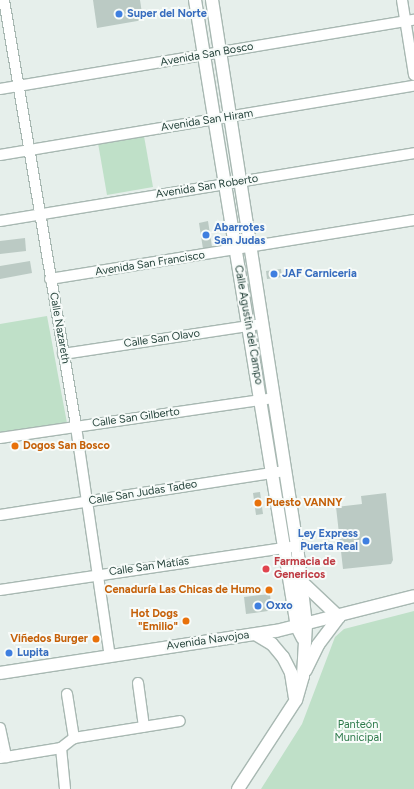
<!DOCTYPE html>
<html>
<head>
<meta charset="utf-8">
<style>
  body { margin:0 }
  #map { position:relative; width:414px; height:789px; overflow:hidden; background:#e6efeb; font-family:Figtree,sans-serif }
  div>[style] { position:absolute }
  .green>* { inset:0; background:#bfe0c8 }
  .building>* { inset:0; background:#bbcac4 }
  .roads { filter:drop-shadow(1px 0 #a8b8b2) drop-shadow(-1px 0 #a8b8b2) drop-shadow(0 1px #a8b8b2) drop-shadow(0 -1px #a8b8b2) }
  .street>* { height:10px; margin:-5px; padding:0 5px; transform-origin:5px; border-radius:5px; background:#fff }
  .secondary>* { height:12px; margin:-6px; padding:0 6px; transform-origin:6px; border-radius:6px; background:#fff }
  .dots>* { width:11px; height:11px; translate:-50% -50%; box-sizing:border-box; border:2px solid #f7fbf9; border-radius:50% }
  span { translate:-50% -50%; white-space:nowrap; text-align:center; line-height:1.15; -webkit-text-stroke:4px #f7fbf9; paint-order:stroke }
  .shop-label { font-size:11px; color:#366cbe; font-weight:700 }
  .left { translate:0 -50%; text-align:left }
  .right { translate:-100% -50%; text-align:right }
  .street-label { font-size:11px; color:#24423a }
  .food-label { font-size:11px; color:#c56008; font-weight:700 }
  .health-label { font-size:11px; color:#be3a42; font-weight:700 }
  .park-label { font-size:11px; color:#2d7a4b }
</style>
</head>
<body>
<div id="map">
  <div class="green">
    <div style="clip-path:polygon(144px 136px,153px 187px,107px 195px,98px 143px)"></div>
    <div style="clip-path:polygon(47px 316px,67px 423px,0 432px,0 324px)"></div>
    <div style="clip-path:polygon(414px 611px,414px 789px,261px 789px,302px 724px,335px 637px,344px 629px)"></div>
  </div>
  <div class="building">
    <div style="clip-path:polygon(93px 0,140px 0,143px 20px,97px 28px)"></div>
    <div style="clip-path:polygon(208px 221px,212px 247px,203px 249px,199px 223px)"></div>
    <div style="clip-path:polygon(25px 238px,26px 251px,0 254px,0 241px)"></div>
    <div style="clip-path:polygon(30px 261px,32px 273px,0 279px,0 266px)"></div>
    <div style="clip-path:polygon(281px 269px,282px 277px,267px 279px,266px 271px)"></div>
    <div style="clip-path:polygon(260px 492px,263px 514px,256px 515px,253px 493px)"></div>
    <div style="clip-path:polygon(386px 493px,393px 560px,391px 564px,343px 569px,336px 507px,362px 504px,361px 496px)"></div>
    <div style="clip-path:polygon(270px 594px,271px 604px,268px 611px,246px 614px,244px 597px)"></div>
  </div>
  <div class="roads">
    <div class="street">
      <div style="left:4px;top:0;width:433px;rotate:80.4deg"></div>
      <div style="left:76px;top:427px;width:232px;rotate:81.6deg"></div>
      <div style="left:402px;top:0;width:76px;rotate:80.9deg"></div>
      <div style="left:0;top:89px;width:420px;rotate:-9.5deg"></div>
      <div style="left:0;top:155px;width:420px;rotate:-9.5deg"></div>
      <div style="left:0;top:221px;width:420px;rotate:-9.3deg"></div>
      <div style="left:50px;top:279px;width:369px;rotate:-9.2deg"></div>
      <div style="left:63px;top:354px;width:200px;rotate:-8.6deg"></div>
      <div style="left:0;top:438px;width:276px;rotate:-8.3deg"></div>
      <div style="left:0;top:515px;width:288px;rotate:-8.8deg"></div>
      <div style="left:0;top:590px;width:294px;rotate:-8.4deg"></div>
      <div style="left:138px;top:683px;width:44px;rotate:82.2deg"></div>
      <div style="left:67px;top:694px;width:45px;rotate:81deg"></div>
      <div style="left:0;top:728px;width:30px;rotate:78deg"></div>
      <div style="left:61px;top:748px;width:41px;rotate:84.4deg"></div>
      <div style="left:0;top:758px;width:62px;rotate:-9.3deg"></div>
      <div style="left:61px;top:748px;width:16px;rotate:-38deg"></div>
      <div style="left:74px;top:738px;width:107px;rotate:-9.1deg"></div>
    </div>
    <div class="secondary">
      <div style="left:195px;top:0;width:635px;rotate:80.76deg"></div>
      <div style="left:297px;top:627px;width:13px;rotate:63deg"></div>
      <div style="left:212px;top:0;width:553px;rotate:81.15deg"></div>
      <div style="left:297px;top:546px;width:80px;rotate:83.5deg"></div>
      <div style="left:306px;top:625px;width:51px;rotate:93.4deg"></div>
      <div style="left:303px;top:676px;width:25px;rotate:106deg"></div>
      <div style="left:296px;top:700px;width:106px;rotate:123.1deg"></div>
      <div style="left:302px;top:582px;width:51px;rotate:43.4deg"></div>
      <div style="left:339px;top:617px;width:35px;rotate:127deg"></div>
      <div style="left:318px;top:645px;width:28px;rotate:116deg"></div>
      <div style="left:257px;top:635px;width:17px;rotate:31deg"></div>
      <div style="left:272px;top:644px;width:17px;rotate:50deg"></div>
      <div style="left:283px;top:657px;width:18px;rotate:63deg"></div>
      <div style="left:291px;top:673px;width:24px;rotate:81deg"></div>
      <div style="left:0;top:673px;width:279px;rotate:-8.7deg"></div>
      <div style="left:276px;top:631px;width:142px;rotate:-14.2deg"></div>
    </div>
  </div>
  <div class="dots">
    <div style="left:119px;top:14px;background:#3f7fe0"></div>
    <div style="left:206px;top:235px;background:#3f7fe0"></div>
    <div style="left:274px;top:274px;background:#3f7fe0"></div>
    <div style="left:15px;top:446px;background:#e8710a"></div>
    <div style="left:258px;top:503px;background:#e8710a"></div>
    <div style="left:366px;top:541px;background:#3f7fe0"></div>
    <div style="left:266px;top:569px;background:#e0444e"></div>
    <div style="left:269px;top:590px;background:#e8710a"></div>
    <div style="left:258px;top:606px;background:#3f7fe0"></div>
    <div style="left:186px;top:621px;background:#e8710a"></div>
    <div style="left:96px;top:639px;background:#e8710a"></div>
    <div style="left:9px;top:653px;background:#3f7fe0"></div>
  </div>
  <div class="shop-label">
    <span class="left" style="left:127px;top:14px">Super del Norte</span>
    <span class="left" style="left:214px;top:235px">Abarrotes<br>San Judas</span>
    <span class="left" style="left:282px;top:274px">JAF Carniceria</span>
    <span class="right" style="left:358px;top:541px">Ley Express<br>Puerta Real</span>
    <span class="left" style="left:266px;top:606px">Oxxo</span>
    <span class="left" style="left:17px;top:653px">Lupita</span>
  </div>
  <div class="street-label">
    <span style="left:207px;top:55px;rotate:-10deg">Avenida San Bosco</span>
    <span style="left:207px;top:121px;rotate:-9deg">Avenida San Hiram</span>
    <span style="left:207px;top:187px;rotate:-9deg">Avenida San Roberto</span>
    <span style="left:150px;top:264px;rotate:-9deg">Avenida San Francisco</span>
    <span style="left:248px;top:325px;rotate:80deg">Calle Agustín del Campo</span>
    <span style="left:59px;top:328px;rotate:80deg">Calle Nazareth</span>
    <span style="left:162px;top:339px;rotate:-8deg">Calle San Olavo</span>
    <span style="left:136px;top:418px;rotate:-8deg">Calle San Gilberto</span>
    <span style="left:143px;top:493px;rotate:-9deg">Calle San Judas Tadeo</span>
    <span style="left:149px;top:567px;rotate:-8deg">Calle San Matías</span>
    <span style="left:208px;top:641px;rotate:-8deg">Avenida Navojoa</span>
  </div>
  <div class="food-label">
    <span class="left" style="left:23px;top:446px">Dogos San Bosco</span>
    <span class="left" style="left:266px;top:503px">Puesto VANNY</span>
    <span class="right" style="left:261px;top:590px">Cenaduría Las Chicas de Humo</span>
    <span class="right" style="left:178px;top:621px">Hot Dogs<br>"Emilio"</span>
    <span class="right" style="left:88px;top:639px">Viñedos Burger</span>
  </div>
  <div class="health-label">
    <span class="left" style="left:274px;top:569px">Farmacia de<br>Genericos</span>
  </div>
  <div class="park-label">
    <span style="left:358px;top:732px">Panteón<br>Municipal</span>
  </div>
</div>
</body>
</html>
